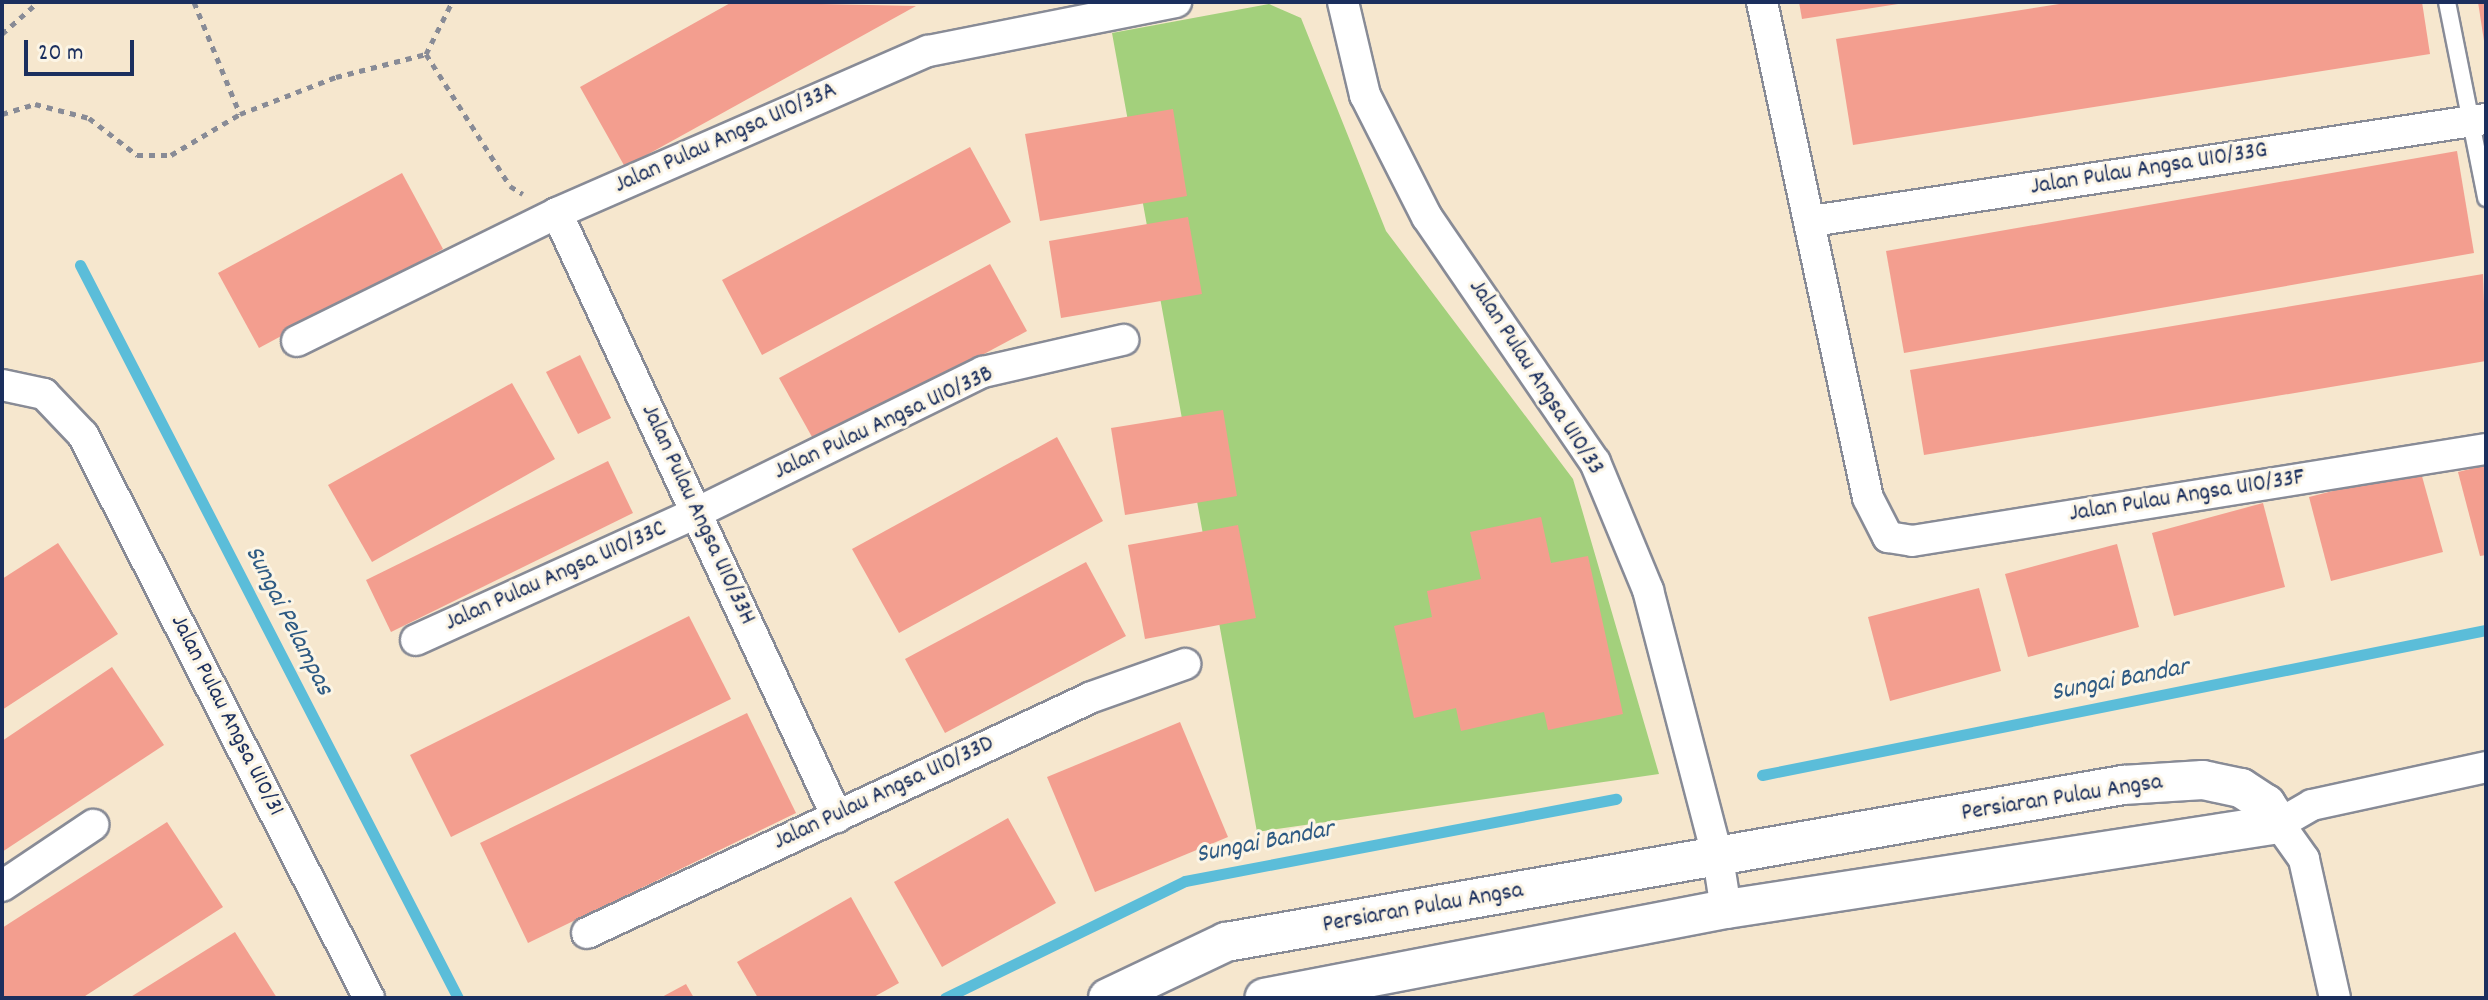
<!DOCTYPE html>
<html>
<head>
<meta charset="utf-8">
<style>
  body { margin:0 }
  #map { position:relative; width:2488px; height:1000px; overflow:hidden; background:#f6e7ce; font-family:Dekko,sans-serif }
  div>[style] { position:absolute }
  .green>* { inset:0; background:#a3d07c }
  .stream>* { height:11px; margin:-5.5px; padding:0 5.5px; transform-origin:5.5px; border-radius:5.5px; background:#5bbdd9 }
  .building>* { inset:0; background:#f39e8f }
  .path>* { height:5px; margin-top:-2.5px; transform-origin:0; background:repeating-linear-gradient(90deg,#888b96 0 6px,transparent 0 12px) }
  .roads { filter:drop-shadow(2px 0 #888b96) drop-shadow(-2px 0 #888b96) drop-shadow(0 2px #888b96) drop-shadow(0 -2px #888b96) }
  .service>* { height:16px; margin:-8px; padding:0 8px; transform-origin:8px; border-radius:8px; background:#fff }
  .minor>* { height:30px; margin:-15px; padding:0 15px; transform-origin:15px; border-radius:15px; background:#fff }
  .tertiary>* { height:38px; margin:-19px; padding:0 19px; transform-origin:19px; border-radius:19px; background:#fff }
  span { translate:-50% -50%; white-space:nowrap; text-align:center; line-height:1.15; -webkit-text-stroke:6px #fcf5e5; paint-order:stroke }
  .street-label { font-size:24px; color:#1b2f5e }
  .water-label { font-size:26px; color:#2e5a83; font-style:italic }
  .frame { position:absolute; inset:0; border:4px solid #1b2f5e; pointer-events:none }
  .scale { position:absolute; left:24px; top:40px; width:110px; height:36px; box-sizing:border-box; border:4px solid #1b2f5e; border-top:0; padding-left:10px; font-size:24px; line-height:28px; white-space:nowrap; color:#1b2f5e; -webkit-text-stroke:6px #fcf5e5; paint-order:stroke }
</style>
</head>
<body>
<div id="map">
  <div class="green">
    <div style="clip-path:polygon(1269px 4px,1301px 18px,1386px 231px,1573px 479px,1659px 774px,1257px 832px,1112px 33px)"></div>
  </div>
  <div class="stream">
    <div style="left:80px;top:265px;width:825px;rotate:62.72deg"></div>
    <div style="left:1762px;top:775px;width:738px;rotate:-11.33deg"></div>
    <div style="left:945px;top:998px;width:267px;rotate:-26deg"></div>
    <div style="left:1185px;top:881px;width:439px;rotate:-10.8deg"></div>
  </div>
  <div class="building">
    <div style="clip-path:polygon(732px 2px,916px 6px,625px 167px,580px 87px)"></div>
    <div style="clip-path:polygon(1799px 2px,1898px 2px,1898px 4px,1802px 19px)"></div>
    <div style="clip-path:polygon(2072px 2px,2422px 2px,2430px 54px,1853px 145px,1836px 39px)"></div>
    <div style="clip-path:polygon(2478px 2px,2486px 2px,2486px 41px,2484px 41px)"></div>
    <div style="clip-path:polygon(1173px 109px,1187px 196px,1040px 221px,1025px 134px)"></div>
    <div style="clip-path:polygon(970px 147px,1011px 222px,762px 355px,722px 280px)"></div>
    <div style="clip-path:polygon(2457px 151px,2474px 253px,1904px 353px,1886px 251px)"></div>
    <div style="clip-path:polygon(402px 173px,443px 249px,259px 348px,218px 273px)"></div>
    <div style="clip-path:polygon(1188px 217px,1202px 294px,1061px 318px,1049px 241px)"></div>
    <div style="clip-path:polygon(990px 264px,1027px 331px,816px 444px,779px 378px)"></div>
    <div style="clip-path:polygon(2483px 274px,2486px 361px,1924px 455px,1910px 370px)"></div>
    <div style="clip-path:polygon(580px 355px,611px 418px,578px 434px,546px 372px)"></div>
    <div style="clip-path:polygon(512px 383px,555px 459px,372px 562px,328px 485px)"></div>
    <div style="clip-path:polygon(1223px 410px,1237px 496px,1125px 515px,1111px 428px)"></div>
    <div style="clip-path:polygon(1057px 437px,1103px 521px,899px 633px,852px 549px)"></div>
    <div style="clip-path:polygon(608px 461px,633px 513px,391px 632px,366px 580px)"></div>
    <div style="clip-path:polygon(2486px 465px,2486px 555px,2480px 556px,2458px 472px)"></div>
    <div style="clip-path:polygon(2420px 469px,2443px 552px,2331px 581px,2309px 497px)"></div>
    <div style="clip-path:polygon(2263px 503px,2285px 587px,2174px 616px,2152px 533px)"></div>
    <div style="clip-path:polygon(1541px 517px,1551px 563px,1588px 556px,1623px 714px,1548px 730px,1544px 712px,1461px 731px,1456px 708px,1414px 718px,1394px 626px,1432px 617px,1427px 591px,1481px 579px,1470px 532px)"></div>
    <div style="clip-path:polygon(1238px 525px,1256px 618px,1145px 639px,1128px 545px)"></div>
    <div style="clip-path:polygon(58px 543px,118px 634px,2px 710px,2px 579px)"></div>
    <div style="clip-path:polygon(2117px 544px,2139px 627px,2028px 657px,2005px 574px)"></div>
    <div style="clip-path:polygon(1086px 562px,1126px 636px,945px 733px,905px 659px)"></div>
    <div style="clip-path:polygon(1979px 588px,2001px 671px,1890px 701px,1868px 617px)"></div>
    <div style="clip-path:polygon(689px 616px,731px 699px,451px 837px,410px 755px)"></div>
    <div style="clip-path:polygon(112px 667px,164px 745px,2px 852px,2px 741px)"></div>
    <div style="clip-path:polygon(747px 713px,796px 813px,528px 943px,480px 843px)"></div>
    <div style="clip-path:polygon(1180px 722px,1228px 837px,1095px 892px,1047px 777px)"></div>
    <div style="clip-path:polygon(1008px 818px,1056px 903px,942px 967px,894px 882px)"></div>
    <div style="clip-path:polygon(167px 822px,223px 907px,82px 998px,2px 998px,2px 928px)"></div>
    <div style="clip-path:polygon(851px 897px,899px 983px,872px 998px,758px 998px,737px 962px)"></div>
    <div style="clip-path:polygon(235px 932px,277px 998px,129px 998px)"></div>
    <div style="clip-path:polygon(686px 984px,694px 998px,660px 998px)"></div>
  </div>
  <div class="path">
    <div style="left:194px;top:2px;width:121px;rotate:67.7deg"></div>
    <div style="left:240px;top:114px;width:103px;rotate:-21.1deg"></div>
    <div style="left:336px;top:77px;width:93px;rotate:-14.3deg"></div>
    <div style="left:426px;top:54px;width:58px;rotate:-63.4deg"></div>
    <div style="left:2px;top:34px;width:48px;rotate:-41.6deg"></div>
    <div style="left:426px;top:54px;width:156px;rotate:57.5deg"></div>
    <div style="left:510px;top:186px;width:15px;rotate:32deg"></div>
    <div style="left:2px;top:114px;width:34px;rotate:-17deg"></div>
    <div style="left:35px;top:104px;width:56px;rotate:14.5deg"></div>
    <div style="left:89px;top:118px;width:61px;rotate:37.6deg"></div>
    <div style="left:137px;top:155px;width:34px"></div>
    <div style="left:171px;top:155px;width:80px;rotate:-30.7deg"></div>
  </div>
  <div class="roads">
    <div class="service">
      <div style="left:2447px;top:2px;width:200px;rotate:78.7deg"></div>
    </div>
    <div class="minor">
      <div style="left:1343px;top:2px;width:96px;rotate:76.7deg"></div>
      <div style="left:1365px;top:95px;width:137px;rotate:63.1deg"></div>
      <div style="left:1427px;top:217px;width:297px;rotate:55.6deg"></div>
      <div style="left:1595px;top:462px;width:139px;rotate:67.5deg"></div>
      <div style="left:1648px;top:590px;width:277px;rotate:75.4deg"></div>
      <div style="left:1718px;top:858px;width:52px;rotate:81.1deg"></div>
      <div style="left:1762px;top:2px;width:507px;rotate:77.94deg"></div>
      <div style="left:1868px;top:498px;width:44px;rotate:62.9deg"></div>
      <div style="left:1888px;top:537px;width:24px;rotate:9deg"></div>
      <div style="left:1912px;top:541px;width:581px;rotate:-9.11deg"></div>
      <div style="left:557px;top:213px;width:666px;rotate:65.13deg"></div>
      <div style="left:1812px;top:221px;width:682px;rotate:-8.61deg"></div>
      <div style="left:297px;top:341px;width:290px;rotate:-26.2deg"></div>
      <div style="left:557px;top:213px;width:405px;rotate:-23.6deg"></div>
      <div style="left:928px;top:51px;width:253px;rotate:-11.2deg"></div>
      <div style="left:2px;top:385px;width:43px;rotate:12.1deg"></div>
      <div style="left:44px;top:394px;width:57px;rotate:46.4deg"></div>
      <div style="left:83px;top:435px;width:631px;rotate:63.07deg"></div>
      <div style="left:416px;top:640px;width:307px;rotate:-24.4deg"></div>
      <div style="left:696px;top:513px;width:320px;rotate:-26.2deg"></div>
      <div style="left:983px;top:372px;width:144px;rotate:-12.9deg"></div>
      <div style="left:2px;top:886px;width:110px;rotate:-33.8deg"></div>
      <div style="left:587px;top:933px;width:557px;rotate:-25.05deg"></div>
      <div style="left:1092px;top:697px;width:99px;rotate:-19.5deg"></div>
      <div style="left:2335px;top:998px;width:142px;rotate:-102.6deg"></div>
      <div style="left:2304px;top:859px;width:43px;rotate:-125.5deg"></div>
      <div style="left:2279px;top:824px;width:38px;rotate:-30deg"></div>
      <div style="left:2312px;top:805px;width:178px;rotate:-12.3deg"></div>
    </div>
    <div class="tertiary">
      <div style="left:1108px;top:998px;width:131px;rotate:-25.4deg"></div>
      <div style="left:1226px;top:942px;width:911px;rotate:-9.93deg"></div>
      <div style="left:2123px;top:785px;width:80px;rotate:-3.6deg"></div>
      <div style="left:2203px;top:780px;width:39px;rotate:12deg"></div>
      <div style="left:2241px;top:788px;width:30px;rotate:33deg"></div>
      <div style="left:2266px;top:804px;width:24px;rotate:57deg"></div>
      <div style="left:2279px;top:824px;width:559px;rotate:171.26deg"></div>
      <div style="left:1726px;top:909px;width:470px;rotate:169.1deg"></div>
    </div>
  </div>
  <div class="street-label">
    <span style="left:726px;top:139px;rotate:-24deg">Jalan Pulau Angsa U10/33A</span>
    <span style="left:2149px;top:170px;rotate:-9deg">Jalan Pulau Angsa U10/33G</span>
    <span style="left:1535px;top:378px;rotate:57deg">Jalan Pulau Angsa U10/33</span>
    <span style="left:884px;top:424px;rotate:-25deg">Jalan Pulau Angsa U10/33B</span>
    <span style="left:2187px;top:497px;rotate:-9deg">Jalan Pulau Angsa U10/33F</span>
    <span style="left:697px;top:515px;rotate:65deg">Jalan Pulau Angsa U10/33H</span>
    <span style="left:556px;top:577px;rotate:-24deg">Jalan Pulau Angsa U10/33C</span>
    <span style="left:226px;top:716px;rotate:63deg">Jalan Pulau Angsa U10/31</span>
    <span style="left:884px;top:794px;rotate:-25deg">Jalan Pulau Angsa U10/33D</span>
    <span style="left:2062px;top:799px;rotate:-9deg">Persiaran Pulau Angsa</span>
    <span style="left:1423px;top:909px;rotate:-10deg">Persiaran Pulau Angsa</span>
  </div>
  <div class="water-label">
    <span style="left:288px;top:621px;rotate:63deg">Sungai Pelampas</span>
    <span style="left:2120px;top:681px;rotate:-11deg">Sungai Bandar</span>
    <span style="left:1265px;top:843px;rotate:-11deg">Sungai Bandar</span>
  </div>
  <div class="frame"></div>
  <div class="scale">20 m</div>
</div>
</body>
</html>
